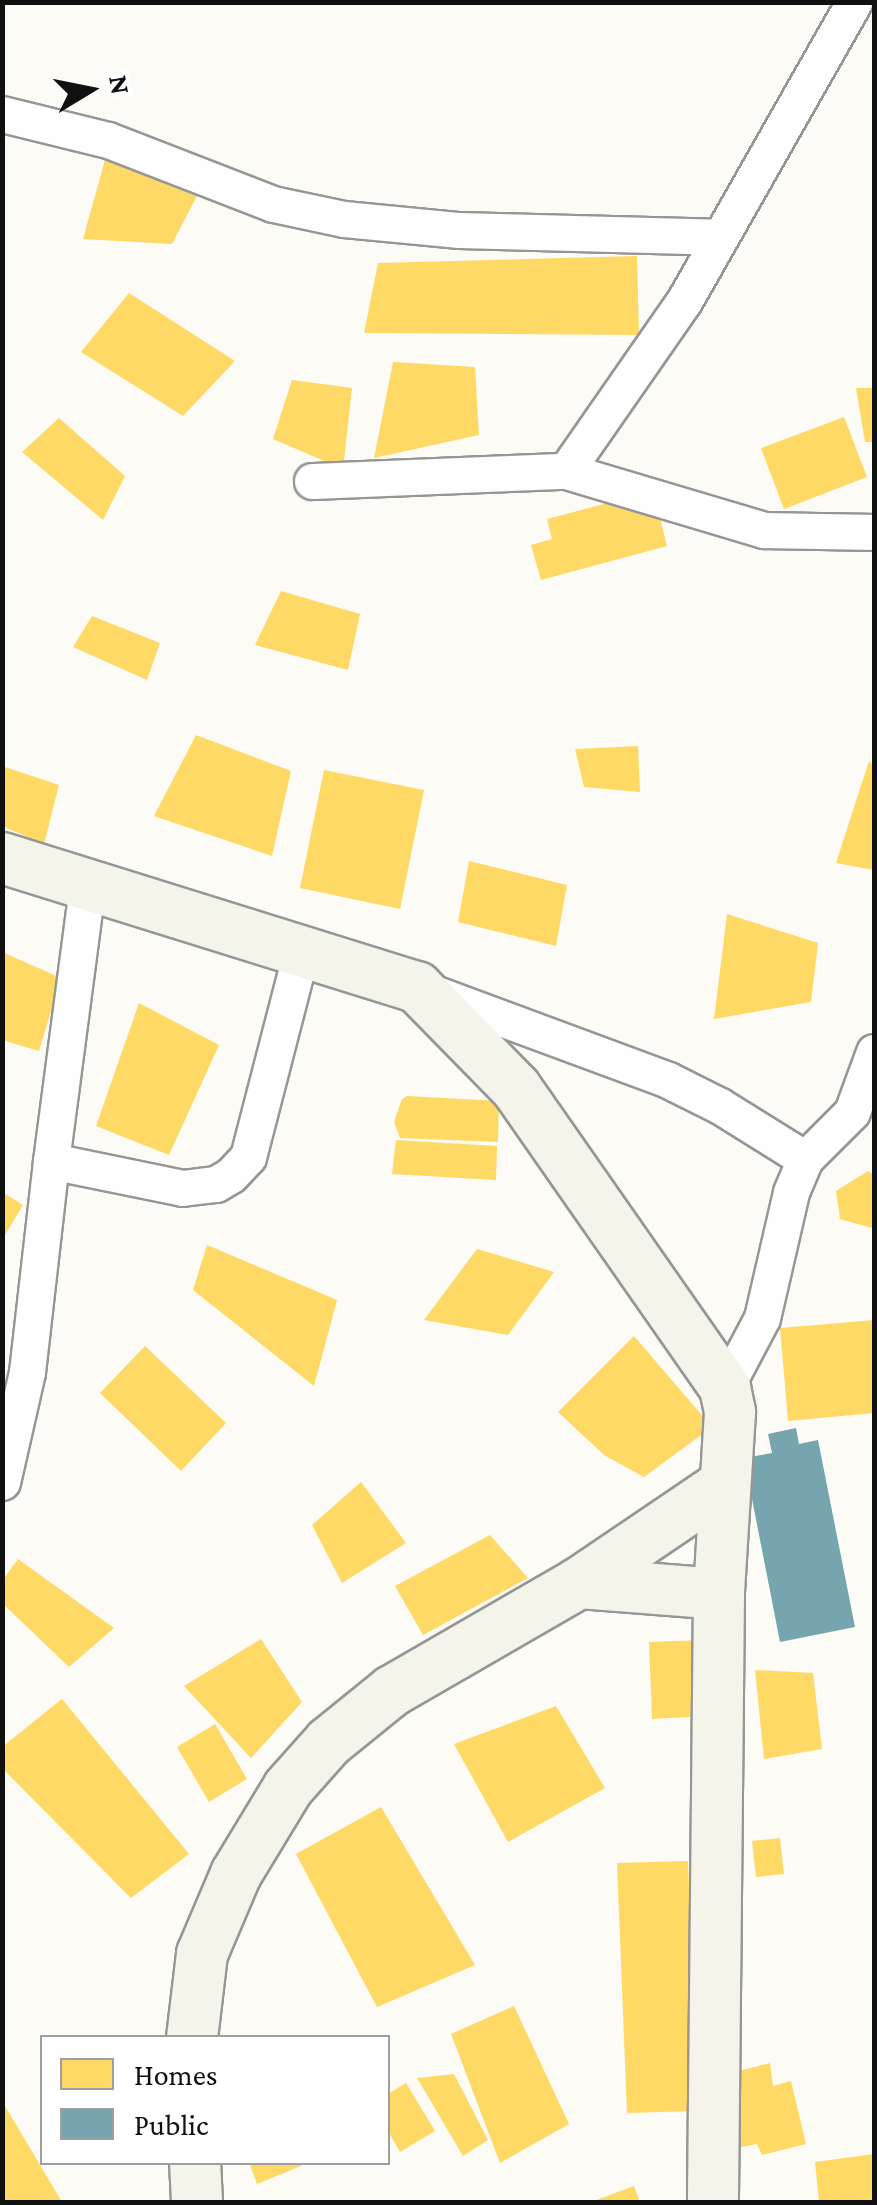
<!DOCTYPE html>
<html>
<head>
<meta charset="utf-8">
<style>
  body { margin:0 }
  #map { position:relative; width:877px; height:2205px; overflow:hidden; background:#fcfbf6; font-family:"Crimson Pro",serif }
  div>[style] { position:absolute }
  .homes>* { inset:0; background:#ffd966 }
  .public>* { inset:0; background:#76a5af }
  .roads { filter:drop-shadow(2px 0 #969694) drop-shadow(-2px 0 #969694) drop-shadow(0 2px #969694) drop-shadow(0 -2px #969694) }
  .street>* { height:35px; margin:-17.5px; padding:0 17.5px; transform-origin:17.5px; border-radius:17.5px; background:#fffefe }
  .secondary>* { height:50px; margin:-25px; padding:0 25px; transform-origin:25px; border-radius:25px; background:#f5f4eb }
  span { translate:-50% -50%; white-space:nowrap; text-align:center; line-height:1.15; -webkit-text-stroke:10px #fff; paint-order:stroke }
  .frame { position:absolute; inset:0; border:5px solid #101010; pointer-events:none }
  .legend { position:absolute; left:40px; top:2035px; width:350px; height:130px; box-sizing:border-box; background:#fff; border:2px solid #9f9f9f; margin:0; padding:12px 18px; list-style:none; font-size:30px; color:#101010 }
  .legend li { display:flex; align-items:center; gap:20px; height:50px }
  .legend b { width:50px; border:2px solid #9f9f9f }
  .north { position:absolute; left:40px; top:40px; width:100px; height:100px; -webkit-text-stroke:8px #fff; paint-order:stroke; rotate:80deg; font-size:28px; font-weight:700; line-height:40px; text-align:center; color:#101010 }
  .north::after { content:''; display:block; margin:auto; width:35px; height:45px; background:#101010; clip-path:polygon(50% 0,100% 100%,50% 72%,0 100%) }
</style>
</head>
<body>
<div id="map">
  <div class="homes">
    <div style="clip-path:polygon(106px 156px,198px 194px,172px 244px,83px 239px)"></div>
    <div style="clip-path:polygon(637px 256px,639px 335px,364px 333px,378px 263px)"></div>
    <div style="clip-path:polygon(129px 293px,235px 361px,183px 416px,81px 352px)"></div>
    <div style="clip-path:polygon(393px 362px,475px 367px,479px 435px,374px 458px)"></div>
    <div style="clip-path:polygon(292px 380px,352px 388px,343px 469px,273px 439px)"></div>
    <div style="clip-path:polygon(856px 388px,874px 388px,874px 442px,865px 442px)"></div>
    <div style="clip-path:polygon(844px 417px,867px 477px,784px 509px,761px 448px)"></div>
    <div style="clip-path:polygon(59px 418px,125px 476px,103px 520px,22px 452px)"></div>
    <div style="clip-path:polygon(627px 498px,629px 509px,656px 502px,667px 546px,541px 580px,531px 545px,552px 539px,547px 519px)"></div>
    <div style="clip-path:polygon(281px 591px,360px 614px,348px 670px,255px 645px)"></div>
    <div style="clip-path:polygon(92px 616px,160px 643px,147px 680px,73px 647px)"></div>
    <div style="clip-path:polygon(196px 735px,291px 771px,272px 856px,154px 816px)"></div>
    <div style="clip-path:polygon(638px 746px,640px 792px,584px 787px,575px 749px)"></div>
    <div style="clip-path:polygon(869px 761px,874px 766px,874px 870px,836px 863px)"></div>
    <div style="clip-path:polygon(2px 766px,59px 785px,44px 844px,2px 826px)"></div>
    <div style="clip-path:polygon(324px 770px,424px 790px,400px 909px,300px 888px)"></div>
    <div style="clip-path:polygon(469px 861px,567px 885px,556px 946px,458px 922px)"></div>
    <div style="clip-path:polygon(727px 914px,818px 943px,811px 1002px,714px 1019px)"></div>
    <div style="clip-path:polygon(2px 952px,61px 978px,39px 1051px,2px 1040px)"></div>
    <div style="clip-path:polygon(139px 1003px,219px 1045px,169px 1155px,96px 1126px)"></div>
    <div style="clip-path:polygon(407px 1096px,499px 1101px,498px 1142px,400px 1138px,394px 1122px,402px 1099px)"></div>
    <div style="clip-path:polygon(396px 1140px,497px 1146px,496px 1180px,392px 1174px)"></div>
    <div style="clip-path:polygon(868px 1171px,874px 1175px,872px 1228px,840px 1219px,836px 1191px)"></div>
    <div style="clip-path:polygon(2px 1192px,23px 1205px,2px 1240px)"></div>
    <div style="clip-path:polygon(207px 1245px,337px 1300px,314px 1386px,193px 1290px)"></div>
    <div style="clip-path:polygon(477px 1249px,554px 1272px,508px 1335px,424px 1320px)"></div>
    <div style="clip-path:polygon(874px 1320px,874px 1413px,788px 1421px,780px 1328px)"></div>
    <div style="clip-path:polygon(634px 1336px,712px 1427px,644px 1477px,604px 1455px,558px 1412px)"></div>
    <div style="clip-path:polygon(145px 1346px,226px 1423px,181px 1471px,100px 1393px)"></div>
    <div style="clip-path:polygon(361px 1482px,406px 1543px,342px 1583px,312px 1525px)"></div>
    <div style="clip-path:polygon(490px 1535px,528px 1578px,423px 1635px,395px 1586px)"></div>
    <div style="clip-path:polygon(18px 1559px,114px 1628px,69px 1667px,2px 1603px,2px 1581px)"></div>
    <div style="clip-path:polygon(261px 1639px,302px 1702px,251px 1758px,184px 1686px)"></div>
    <div style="clip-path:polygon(704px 1640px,707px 1716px,652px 1719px,649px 1642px)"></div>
    <div style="clip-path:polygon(755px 1670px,813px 1673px,822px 1749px,764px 1759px)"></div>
    <div style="clip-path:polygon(62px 1699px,189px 1854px,131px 1898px,2px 1768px,2px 1747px)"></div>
    <div style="clip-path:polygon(556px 1706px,605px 1788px,508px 1842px,454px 1744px)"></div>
    <div style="clip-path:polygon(215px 1724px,247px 1779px,209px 1802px,177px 1747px)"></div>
    <div style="clip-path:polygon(381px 1807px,475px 1965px,377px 2007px,296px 1854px)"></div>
    <div style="clip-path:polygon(780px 1838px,784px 1874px,756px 1877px,752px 1841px)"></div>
    <div style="clip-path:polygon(688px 1861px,698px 2111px,627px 2113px,617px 1863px)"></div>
    <div style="clip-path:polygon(514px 2006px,569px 2124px,500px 2163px,451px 2034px)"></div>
    <div style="clip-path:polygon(770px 2063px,773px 2086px,791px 2081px,806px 2144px,762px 2155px,757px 2144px,730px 2149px,723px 2075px)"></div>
    <div style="clip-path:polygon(454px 2074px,488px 2140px,463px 2156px,417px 2078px)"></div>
    <div style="clip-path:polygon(406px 2083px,435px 2131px,400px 2152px,388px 2131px,388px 2094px)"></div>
    <div style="clip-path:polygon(2px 2101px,62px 2202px,2px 2202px)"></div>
    <div style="clip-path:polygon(874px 2154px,874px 2202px,819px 2202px,815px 2162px)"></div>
    <div style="clip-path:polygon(249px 2162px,308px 2162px,308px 2163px,257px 2184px)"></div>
    <div style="clip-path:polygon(634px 2186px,640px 2202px,591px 2202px)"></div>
  </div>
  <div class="public">
    <div style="clip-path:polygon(796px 1428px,799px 1444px,818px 1440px,855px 1627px,780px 1642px,744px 1458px,772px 1453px,768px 1434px)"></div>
  </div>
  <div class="roads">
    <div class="street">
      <div style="left:854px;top:2px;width:344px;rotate:119.6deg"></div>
      <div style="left:684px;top:301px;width:207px;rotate:124.8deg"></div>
      <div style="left:566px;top:471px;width:207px;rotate:16.6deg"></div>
      <div style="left:764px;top:530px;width:110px;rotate:1deg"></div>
      <div style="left:2px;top:114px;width:109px;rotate:13.8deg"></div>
      <div style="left:108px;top:140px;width:177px;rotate:21.2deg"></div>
      <div style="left:273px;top:204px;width:73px;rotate:11.9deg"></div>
      <div style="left:344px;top:219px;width:116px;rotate:5.5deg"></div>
      <div style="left:459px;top:230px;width:259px;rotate:1.5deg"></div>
      <div style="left:312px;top:481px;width:254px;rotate:-2.3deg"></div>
      <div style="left:428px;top:991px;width:256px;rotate:20.3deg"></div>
      <div style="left:668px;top:1080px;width:58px;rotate:26.6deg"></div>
      <div style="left:720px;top:1106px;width:100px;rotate:31.9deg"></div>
      <div style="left:51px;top:1161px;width:275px;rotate:-82.5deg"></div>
      <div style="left:725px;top:1388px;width:79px;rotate:-62.1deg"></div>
      <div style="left:762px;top:1318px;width:129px;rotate:-77deg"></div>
      <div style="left:791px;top:1192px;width:36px;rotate:-67deg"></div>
      <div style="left:805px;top:1159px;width:66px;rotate:-45deg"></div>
      <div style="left:852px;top:1112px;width:64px;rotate:-69.9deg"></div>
      <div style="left:2px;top:1482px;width:113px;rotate:-77.2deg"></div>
      <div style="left:27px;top:1372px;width:212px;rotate:-83.5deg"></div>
      <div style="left:51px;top:1161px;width:134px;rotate:11.6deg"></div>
      <div style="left:182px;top:1188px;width:34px;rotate:-7deg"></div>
      <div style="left:216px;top:1184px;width:17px;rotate:-31deg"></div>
      <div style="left:231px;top:1175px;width:25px;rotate:-47deg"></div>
      <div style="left:248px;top:1157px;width:212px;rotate:-75.5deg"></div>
    </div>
    <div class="secondary">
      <div style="left:2px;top:858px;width:435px;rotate:17.3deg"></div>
      <div style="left:417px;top:987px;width:141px;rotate:45.6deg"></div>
      <div style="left:516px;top:1088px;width:366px;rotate:55.1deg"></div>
      <div style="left:725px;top:1388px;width:25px;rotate:78deg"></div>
      <div style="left:730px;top:1412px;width:182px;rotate:93.5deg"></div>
      <div style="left:719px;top:1594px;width:608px;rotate:90.57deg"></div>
      <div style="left:579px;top:1583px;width:140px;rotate:4.5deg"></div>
      <div style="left:192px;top:2038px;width:85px;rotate:-83.2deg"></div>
      <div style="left:202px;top:1954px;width:87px;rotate:-67deg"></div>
      <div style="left:236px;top:1874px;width:100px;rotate:-58.8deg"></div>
      <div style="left:288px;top:1788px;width:62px;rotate:-48.3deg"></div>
      <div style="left:329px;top:1742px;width:81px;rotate:-39deg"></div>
      <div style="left:392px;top:1691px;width:216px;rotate:-30deg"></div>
      <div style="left:579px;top:1583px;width:176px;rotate:-34.1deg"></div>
      <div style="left:195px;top:2162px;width:40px;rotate:87.1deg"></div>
    </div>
  </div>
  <div class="frame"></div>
  <ul class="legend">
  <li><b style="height:28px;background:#ffd966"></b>Homes</li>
  <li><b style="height:28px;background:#76a5af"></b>Public</li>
  </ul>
  <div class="north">N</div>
</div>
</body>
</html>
